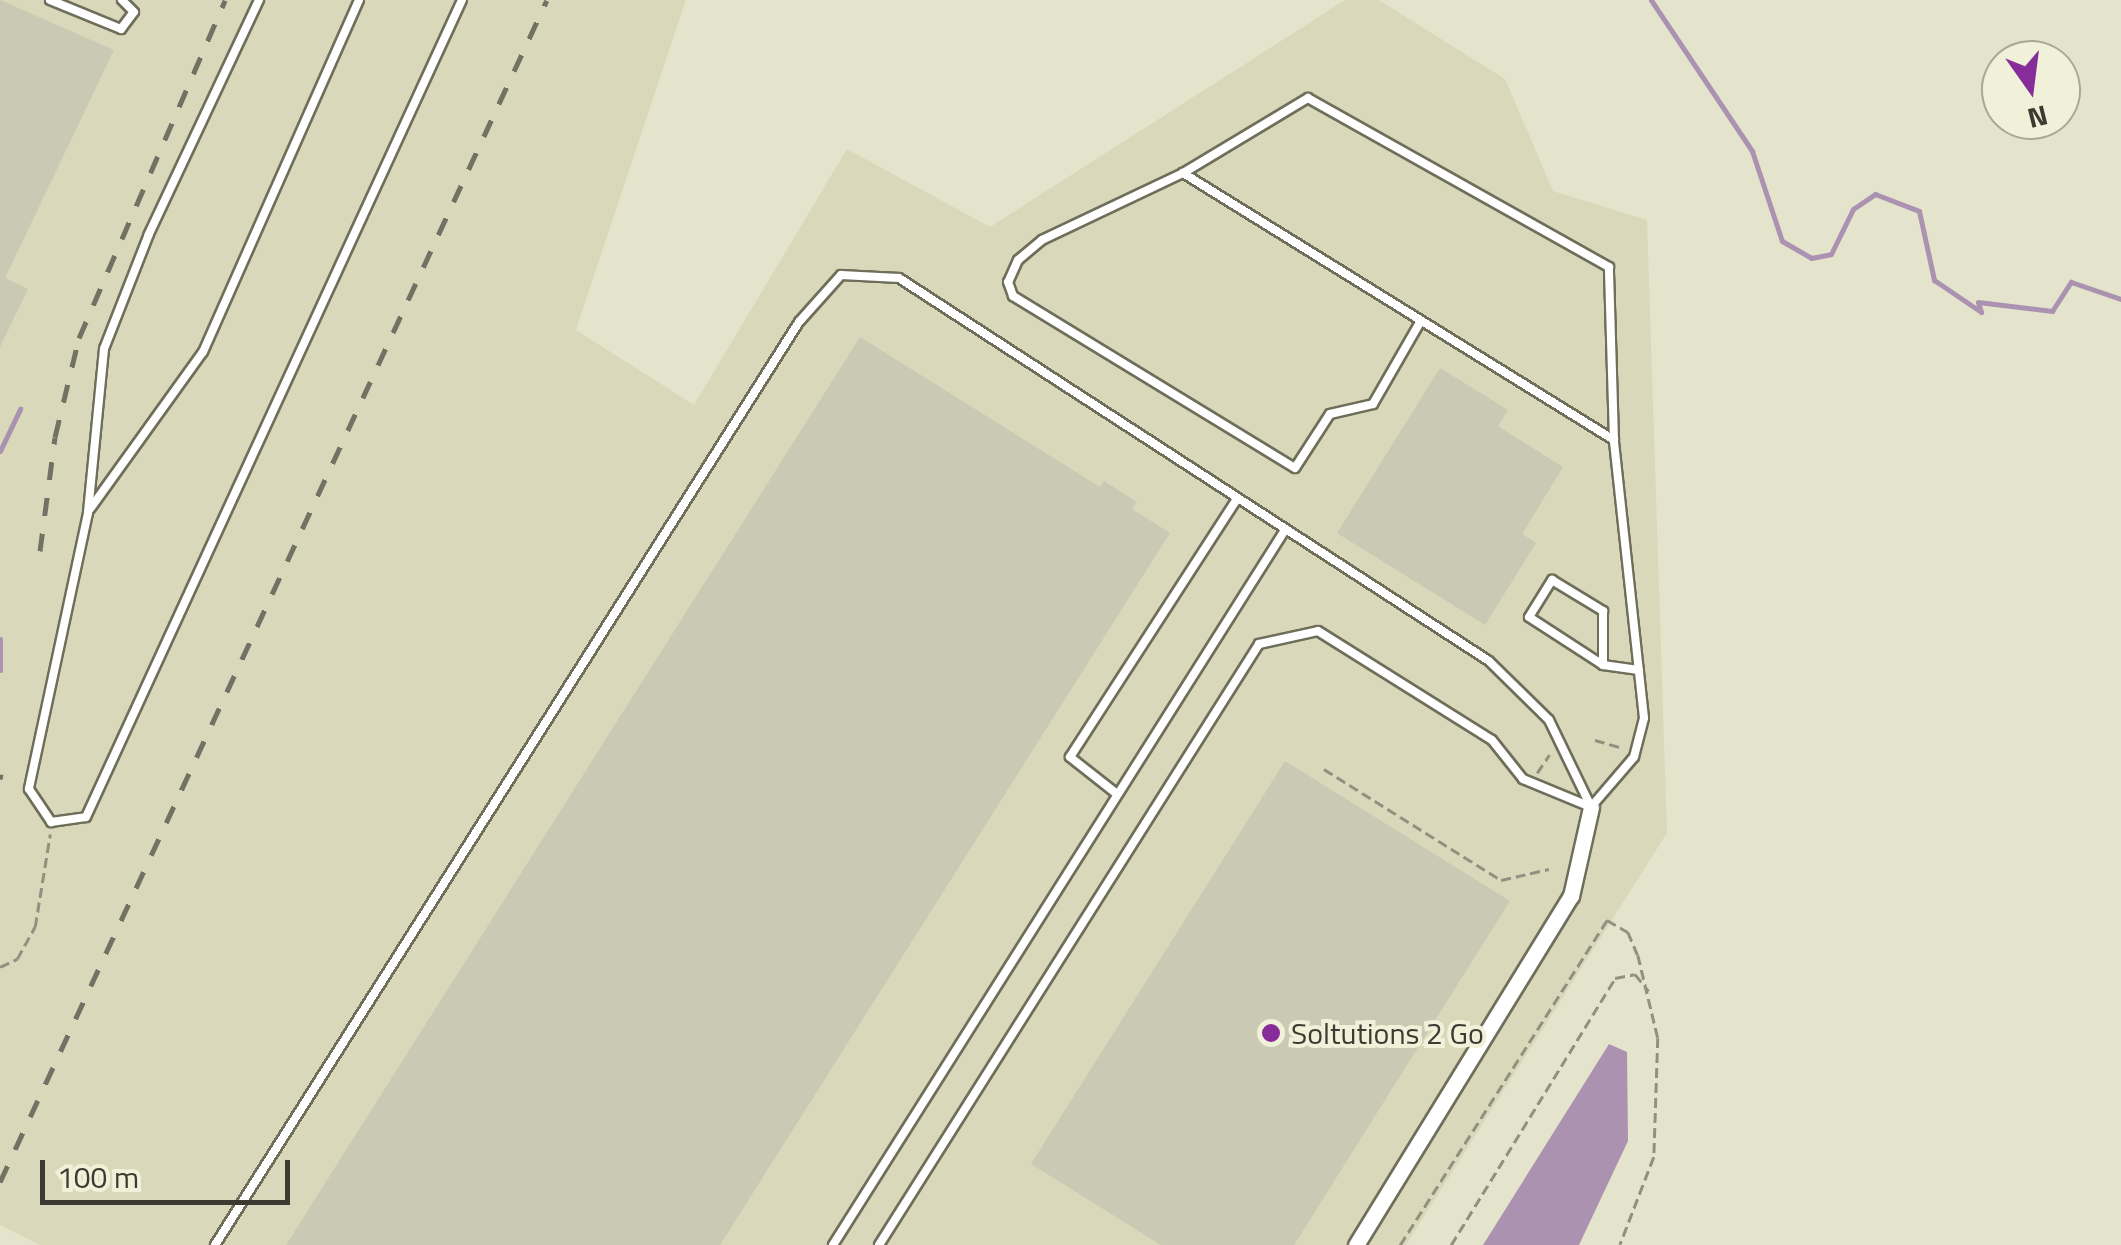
<!DOCTYPE html>
<html>
<head>
<meta charset="utf-8">
<style>
  body { margin:0 }
  #map { position:relative; width:2121px; height:1245px; overflow:hidden; background:#e4e4cd; font-family:"Titillium Web",sans-serif }
  div>[style] { position:absolute }
  .built>* { inset:0; background:#d9d8bb }
  .water>* { inset:0; background:#ac92b1 }
  .stream>* { height:5px; margin:-2.5px; padding:0 2.5px; transform-origin:2.5px; border-radius:2.5px; background:#ac92b1 }
  .building>* { inset:0; background:#cacab4 }
  .path>* { height:2.5px; margin-top:-1.25px; transform-origin:0; background:repeating-linear-gradient(90deg,#919180 0 10px,transparent 0 15px) }
  .roads { filter:drop-shadow(2px 0 #6e6e5a) drop-shadow(-2px 0 #6e6e5a) drop-shadow(0 2px #6e6e5a) drop-shadow(0 -2px #6e6e5a) }
  .lane>* { height:8px; margin:-4px; padding:0 4px; transform-origin:4px; border-radius:4px; background:#fff }
  .street>* { height:15px; margin:-7.5px; padding:0 7.5px; transform-origin:7.5px; border-radius:7.5px; background:#fff }
  .rail>* { height:5px; margin-top:-2.5px; transform-origin:0; background:repeating-linear-gradient(90deg,#717164 0 18px,transparent 0 36px) }
  .dots>* { width:28px; height:28px; translate:-50% -50%; box-sizing:border-box; border:5px solid #f1f1da; border-radius:50% }
  span { translate:-50% -50%; white-space:nowrap; text-align:center; line-height:1.15; -webkit-text-stroke:8px #f1f1da; paint-order:stroke }
  .poi-label { font-size:30px; color:#3b3b32 }
  .left { translate:0 -50%; text-align:left }
  .north { position:absolute; left:1981px; top:40px; width:100px; height:100px; box-sizing:border-box; background:#f1f1da; border:2px solid #a8a897; border-radius:50%; rotate:166deg; font-size:28px; font-weight:700; line-height:40px; text-align:center; color:#3b3b32 }
  .north::after { content:''; display:block; margin:auto; width:35px; height:45px; background:#872d99; clip-path:polygon(50% 0,100% 100%,50% 72%,0 100%) }
  .scale { position:absolute; left:40px; top:1160px; width:250px; height:45px; box-sizing:border-box; border:5px solid #3b3b32; border-top:0; padding-left:12px; font-size:30px; line-height:35px; white-space:nowrap; color:#3b3b32; -webkit-text-stroke:8px #f1f1da; paint-order:stroke }
</style>
</head>
<body>
<div id="map">
  <div class="built">
    <div style="clip-path:polygon(0 0,686px 0,576px 330px,694px 405px,847px 149px,990px 227px,1345px 0,1379px 0,1505px 79px,1553px 191px,1647px 220px,1667px 833px,1406px 1245px,40px 1245px,0 1225px)"></div>
  </div>
  <div class="water">
    <div style="clip-path:polygon(1609px 1044px,1627px 1052px,1628px 1141px,1579px 1245px,1483px 1245px)"></div>
  </div>
  <div class="stream">
    <div style="left:1651px;top:0;width:182px;rotate:56.2deg"></div>
    <div style="left:1752px;top:151px;width:95px;rotate:71.6deg"></div>
    <div style="left:1782px;top:241px;width:34px;rotate:30deg"></div>
    <div style="left:1811px;top:258px;width:20px;rotate:-11deg"></div>
    <div style="left:1831px;top:254px;width:50px;rotate:-63.9deg"></div>
    <div style="left:1853px;top:209px;width:27px;rotate:-34deg"></div>
    <div style="left:1875px;top:194px;width:47px;rotate:21.1deg"></div>
    <div style="left:1919px;top:211px;width:71px;rotate:77.7deg"></div>
    <div style="left:1934px;top:280px;width:57px;rotate:34.2deg"></div>
    <div style="left:1981px;top:312px;width:10px;rotate:-107deg"></div>
    <div style="left:1978px;top:302px;width:75px;rotate:6.9deg"></div>
    <div style="left:2052px;top:311px;width:35px;rotate:-57deg"></div>
    <div style="left:2071px;top:282px;width:53px;rotate:18.8deg"></div>
    <div style="left:0;top:451px;width:47px;rotate:-64.5deg"></div>
    <div style="left:0;top:639px;width:31px;rotate:90deg"></div>
  </div>
  <div class="building">
    <div style="clip-path:polygon(0 0,114px 50px,5px 278px,28px 289px,0 347px)"></div>
    <div style="clip-path:polygon(860px 337px,1100px 487px,1104px 481px,1137px 502px,1132px 509px,1170px 533px,720px 1245px,286px 1245px)"></div>
    <div style="clip-path:polygon(1440px 368px,1508px 410px,1498px 426px,1563px 467px,1522px 534px,1536px 543px,1485px 625px,1337px 533px)"></div>
    <div style="clip-path:polygon(1285px 761px,1510px 901px,1294px 1245px,1161px 1245px,1031px 1164px)"></div>
  </div>
  <div class="path">
    <div style="left:1595px;top:740px;width:26px;rotate:16deg"></div>
    <div style="left:1324px;top:769px;width:209px;rotate:32.1deg"></div>
    <div style="left:1501px;top:880px;width:49px;rotate:-12.9deg"></div>
    <div style="left:1537px;top:773px;width:22px;rotate:-56deg"></div>
    <div style="left:0;top:967px;width:19px;rotate:-25deg"></div>
    <div style="left:17px;top:959px;width:37px;rotate:-61deg"></div>
    <div style="left:35px;top:927px;width:94px;rotate:-80.8deg"></div>
    <div style="left:1400px;top:1245px;width:385px;rotate:-57.5deg"></div>
    <div style="left:1607px;top:920px;width:24px;rotate:30deg"></div>
    <div style="left:1628px;top:932px;width:25px;rotate:67deg"></div>
    <div style="left:1638px;top:955px;width:85px;rotate:76.5deg"></div>
    <div style="left:1658px;top:1038px;width:119px;rotate:91.9deg"></div>
    <div style="left:1654px;top:1157px;width:94px;rotate:111.1deg"></div>
    <div style="left:1451px;top:1245px;width:313px;rotate:-58.4deg"></div>
    <div style="left:1615px;top:978px;width:20px;rotate:-11deg"></div>
    <div style="left:1635px;top:974px;width:22px;rotate:51deg"></div>
  </div>
  <div class="roads">
    <div class="lane">
      <div style="left:50px;top:0;width:77px;rotate:22.2deg"></div>
      <div style="left:121px;top:29px;width:21px;rotate:-53deg"></div>
      <div style="left:134px;top:12px;width:17px;rotate:-135deg"></div>
      <div style="left:259px;top:0;width:259px;rotate:115.2deg"></div>
      <div style="left:149px;top:234px;width:123px;rotate:111.4deg"></div>
      <div style="left:104px;top:349px;width:165px;rotate:95.6deg"></div>
      <div style="left:88px;top:513px;width:282px;rotate:102.1deg"></div>
      <div style="left:29px;top:789px;width:40px;rotate:56deg"></div>
      <div style="left:51px;top:822px;width:35px;rotate:-8deg"></div>
      <div style="left:86px;top:817px;width:899px;rotate:-65.29deg"></div>
      <div style="left:1183px;top:173px;width:156px;rotate:154.6deg"></div>
      <div style="left:1042px;top:240px;width:31px;rotate:140deg"></div>
      <div style="left:1018px;top:260px;width:24px;rotate:114deg"></div>
      <div style="left:1008px;top:282px;width:15px;rotate:70deg"></div>
      <div style="left:1013px;top:296px;width:330px;rotate:31.4deg"></div>
      <div style="left:1295px;top:468px;width:64px;rotate:-57.1deg"></div>
      <div style="left:1330px;top:414px;width:44px;rotate:-13.1deg"></div>
      <div style="left:1373px;top:404px;width:92px;rotate:-60.1deg"></div>
      <div style="left:90px;top:509px;width:193px;rotate:-54.3deg"></div>
      <div style="left:203px;top:352px;width:385px;rotate:-66.1deg"></div>
      <div style="left:1603px;top:665px;width:88px;rotate:-147deg"></div>
      <div style="left:1529px;top:617px;width:44px;rotate:-58.1deg"></div>
      <div style="left:1552px;top:580px;width:60px;rotate:31.3deg"></div>
      <div style="left:1603px;top:611px;width:54px;rotate:90deg"></div>
      <div style="left:1603px;top:665px;width:36px;rotate:8deg"></div>
      <div style="left:1117px;top:794px;width:60px;rotate:-141.8deg"></div>
      <div style="left:1070px;top:757px;width:307px;rotate:-57.1deg"></div>
      <div style="left:1591px;top:807px;width:66px;rotate:-49.3deg"></div>
      <div style="left:1634px;top:757px;width:40px;rotate:-75.6deg"></div>
      <div style="left:1644px;top:718px;width:280px;rotate:-96.2deg"></div>
      <div style="left:1614px;top:440px;width:173px;rotate:-91.7deg"></div>
      <div style="left:1609px;top:267px;width:345px;rotate:-150.7deg"></div>
      <div style="left:1308px;top:98px;width:146px;rotate:149deg"></div>
      <div style="left:1183px;top:173px;width:507px;rotate:31.78deg"></div>
      <div style="left:215px;top:1245px;width:1092px;rotate:-57.68deg"></div>
      <div style="left:799px;top:322px;width:63px;rotate:-48.2deg"></div>
      <div style="left:841px;top:275px;width:58px;rotate:3deg"></div>
      <div style="left:899px;top:278px;width:703px;rotate:32.99deg"></div>
      <div style="left:1489px;top:661px;width:84px;rotate:44.5deg"></div>
      <div style="left:1549px;top:720px;width:97px;rotate:64.2deg"></div>
      <div style="left:833px;top:1245px;width:846px;rotate:-57.7deg"></div>
      <div style="left:879px;top:1245px;width:711px;rotate:-57.7deg"></div>
      <div style="left:1259px;top:644px;width:60px;rotate:-12.4deg"></div>
      <div style="left:1318px;top:631px;width:205px;rotate:32.1deg"></div>
      <div style="left:1492px;top:740px;width:50px;rotate:51.5deg"></div>
      <div style="left:1523px;top:779px;width:74px;rotate:22.4deg"></div>
    </div>
    <div class="street">
      <div style="left:1356px;top:1245px;width:410px;rotate:-58.4deg"></div>
      <div style="left:1571px;top:896px;width:91px;rotate:-77.3deg"></div>
    </div>
  </div>
  <div class="rail">
    <div style="left:40px;top:551px;width:115px;rotate:-82.5deg"></div>
    <div style="left:55px;top:437px;width:102px;rotate:-76.4deg"></div>
    <div style="left:79px;top:338px;width:368px;rotate:-66.6deg"></div>
    <div style="left:0;top:779px;width:5px;rotate:-79deg"></div>
    <div style="left:0;top:1182px;width:1302px;rotate:-65.17deg"></div>
  </div>
  <div class="dots">
    <div style="left:1271px;top:1033px;background:#872d99"></div>
  </div>
  <div class="poi-label">
    <span class="left" style="left:1291px;top:1033px">Soltutions 2 Go</span>
  </div>
  <div class="north">N</div>
  <div class="scale">100 m</div>
</div>
</body>
</html>
